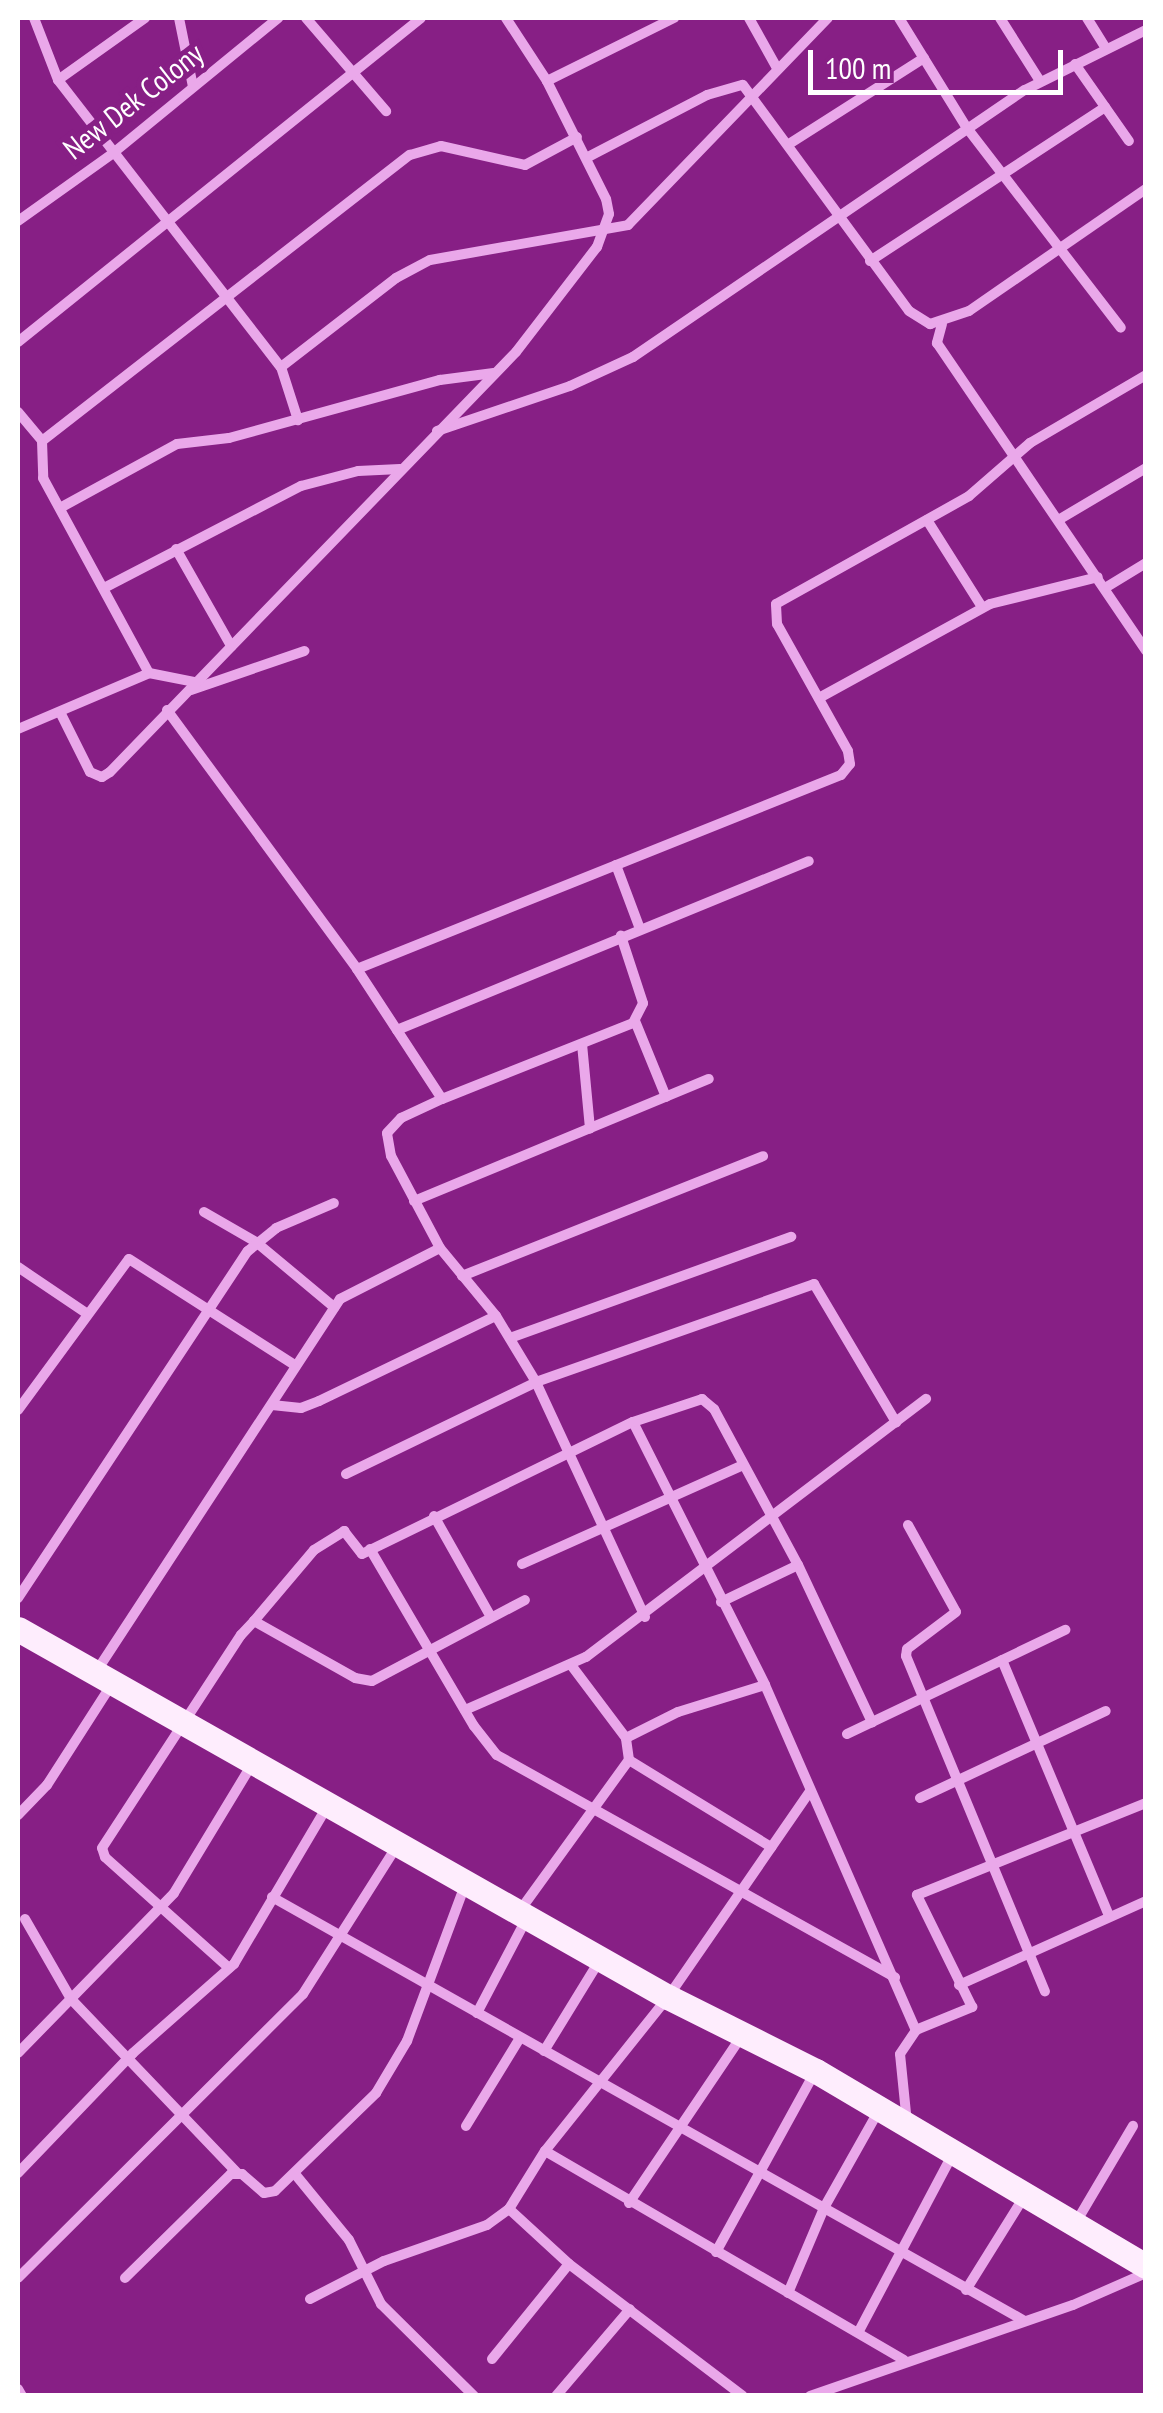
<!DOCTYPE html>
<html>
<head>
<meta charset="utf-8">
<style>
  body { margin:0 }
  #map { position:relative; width:1163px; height:2413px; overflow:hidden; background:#871f85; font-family:"PT Sans Narrow",sans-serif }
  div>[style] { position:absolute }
  .minor>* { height:10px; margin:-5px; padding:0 5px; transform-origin:5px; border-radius:5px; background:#eaa8ea }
  .primary>* { height:25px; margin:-12.5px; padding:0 12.5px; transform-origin:12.5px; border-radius:12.5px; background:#feedfd }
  span { translate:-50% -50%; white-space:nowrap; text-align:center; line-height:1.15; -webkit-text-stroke:10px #871f85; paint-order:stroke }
  .street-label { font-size:30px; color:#fff }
  .frame { position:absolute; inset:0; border:20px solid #fff; pointer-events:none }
  .scale { position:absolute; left:808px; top:50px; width:255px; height:45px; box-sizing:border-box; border:5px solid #fff; border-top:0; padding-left:12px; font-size:30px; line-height:35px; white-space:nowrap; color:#fff; -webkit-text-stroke:8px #871f85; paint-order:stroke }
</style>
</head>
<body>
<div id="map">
  <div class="minor">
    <div style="left:34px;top:18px;width:66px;rotate:68.8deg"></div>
    <div style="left:58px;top:80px;width:363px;rotate:52.2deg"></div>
    <div style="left:281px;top:367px;width:56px;rotate:72.2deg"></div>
    <div style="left:179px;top:18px;width:70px;rotate:78.5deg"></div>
    <div style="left:306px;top:18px;width:123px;rotate:49.3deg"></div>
    <div style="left:749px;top:18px;width:57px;rotate:60.8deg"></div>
    <div style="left:899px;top:18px;width:129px;rotate:58.3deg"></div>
    <div style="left:967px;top:128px;width:252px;rotate:52.4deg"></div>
    <div style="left:1000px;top:18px;width:75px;rotate:57.6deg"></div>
    <div style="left:1087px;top:18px;width:36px;rotate:58deg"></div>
    <div style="left:1075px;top:64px;width:94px;rotate:55deg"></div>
    <div style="left:58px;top:80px;width:107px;rotate:-35.5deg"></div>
    <div style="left:547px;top:81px;width:142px;rotate:-26.4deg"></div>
    <div style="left:789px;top:144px;width:160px;rotate:-32.5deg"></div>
    <div style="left:588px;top:157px;width:134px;rotate:-27.5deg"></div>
    <div style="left:707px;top:95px;width:37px;rotate:-16deg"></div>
    <div style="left:743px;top:85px;width:280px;rotate:53.7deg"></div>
    <div style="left:909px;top:311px;width:25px;rotate:32deg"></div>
    <div style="left:930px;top:324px;width:41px;rotate:-18.4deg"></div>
    <div style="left:969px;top:311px;width:215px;rotate:-34.6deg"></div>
    <div style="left:18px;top:221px;width:115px;rotate:-35.5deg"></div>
    <div style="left:112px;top:154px;width:215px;rotate:-39.3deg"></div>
    <div style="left:870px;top:261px;width:281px;rotate:-33.2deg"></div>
    <div style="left:942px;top:324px;width:20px;rotate:105deg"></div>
    <div style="left:937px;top:343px;width:372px;rotate:55.8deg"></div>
    <div style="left:18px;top:342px;width:517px;rotate:-38.8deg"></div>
    <div style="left:281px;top:367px;width:145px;rotate:-37.7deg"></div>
    <div style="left:396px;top:278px;width:38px;rotate:-28deg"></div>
    <div style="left:430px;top:260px;width:201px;rotate:-10deg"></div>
    <div style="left:628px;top:225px;width:288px;rotate:-46deg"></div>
    <div style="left:18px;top:412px;width:38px;rotate:50deg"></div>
    <div style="left:42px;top:441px;width:466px;rotate:-37.9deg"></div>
    <div style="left:410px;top:155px;width:32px;rotate:-16deg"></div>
    <div style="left:441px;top:146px;width:86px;rotate:12.7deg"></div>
    <div style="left:525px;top:165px;width:59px;rotate:-28.3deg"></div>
    <div style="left:437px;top:431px;width:140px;rotate:-18.7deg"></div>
    <div style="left:570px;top:386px;width:69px;rotate:-24.7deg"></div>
    <div style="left:633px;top:357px;width:474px;rotate:-34.3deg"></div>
    <div style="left:1025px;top:90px;width:135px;rotate:-26.4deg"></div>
    <div style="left:42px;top:441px;width:37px;rotate:88deg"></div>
    <div style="left:43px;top:478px;width:222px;rotate:61.5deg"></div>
    <div style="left:60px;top:508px;width:133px;rotate:-28.7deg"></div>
    <div style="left:177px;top:444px;width:52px;rotate:-6.6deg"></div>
    <div style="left:229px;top:438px;width:219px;rotate:-15.4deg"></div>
    <div style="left:440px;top:380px;width:54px;rotate:-7.4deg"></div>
    <div style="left:1060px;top:519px;width:100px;rotate:-30.7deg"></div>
    <div style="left:927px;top:520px;width:103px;rotate:57.7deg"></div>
    <div style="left:176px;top:549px;width:112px;rotate:60.4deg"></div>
    <div style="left:104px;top:588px;width:222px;rotate:-27.4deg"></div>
    <div style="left:301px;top:486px;width:59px;rotate:-14.7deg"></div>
    <div style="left:358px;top:471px;width:42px;rotate:-2.7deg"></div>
    <div style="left:1105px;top:588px;width:48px;rotate:-31.4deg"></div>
    <div style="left:191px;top:690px;width:120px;rotate:-19deg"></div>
    <div style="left:819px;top:698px;width:195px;rotate:-28.8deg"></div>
    <div style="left:990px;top:604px;width:111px;rotate:-14deg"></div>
    <div style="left:167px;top:710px;width:321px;rotate:53.7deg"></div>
    <div style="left:357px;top:969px;width:155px;rotate:56.8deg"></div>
    <div style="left:60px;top:712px;width:67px;rotate:63.4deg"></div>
    <div style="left:90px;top:772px;width:13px;rotate:23deg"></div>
    <div style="left:102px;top:777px;width:9px;rotate:-32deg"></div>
    <div style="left:110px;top:772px;width:584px;rotate:-45.97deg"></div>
    <div style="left:516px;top:352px;width:133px;rotate:-52.4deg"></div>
    <div style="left:597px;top:247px;width:35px;rotate:-70deg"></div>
    <div style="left:609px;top:214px;width:15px;rotate:-101deg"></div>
    <div style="left:606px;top:199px;width:132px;rotate:-116.6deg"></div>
    <div style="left:547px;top:81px;width:75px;rotate:-123.1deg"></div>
    <div style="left:18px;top:729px;width:142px;rotate:-23.1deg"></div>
    <div style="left:149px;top:673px;width:47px;rotate:11.1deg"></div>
    <div style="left:616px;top:865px;width:68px;rotate:69.4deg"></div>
    <div style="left:357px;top:969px;width:521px;rotate:-21.84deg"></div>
    <div style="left:841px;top:775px;width:14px;rotate:-51deg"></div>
    <div style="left:850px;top:764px;width:13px;rotate:-99deg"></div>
    <div style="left:848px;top:751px;width:145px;rotate:-119.2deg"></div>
    <div style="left:777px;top:624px;width:20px;rotate:-93deg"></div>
    <div style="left:776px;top:604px;width:221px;rotate:-29.2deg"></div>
    <div style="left:969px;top:496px;width:81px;rotate:-41deg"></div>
    <div style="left:1030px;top:443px;width:134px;rotate:-30.4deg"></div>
    <div style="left:635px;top:1021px;width:82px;rotate:67.8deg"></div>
    <div style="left:397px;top:1030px;width:445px;rotate:-22.3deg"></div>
    <div style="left:582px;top:1044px;width:85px;rotate:84.6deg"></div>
    <div style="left:414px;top:1201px;width:319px;rotate:-22.5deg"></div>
    <div style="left:204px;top:1212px;width:60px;rotate:30deg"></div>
    <div style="left:256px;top:1242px;width:102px;rotate:39.8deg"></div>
    <div style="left:18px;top:1267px;width:82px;rotate:34.1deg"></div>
    <div style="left:462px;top:1276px;width:324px;rotate:-21.7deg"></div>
    <div style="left:510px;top:1338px;width:299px;rotate:-19.8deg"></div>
    <div style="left:272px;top:1405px;width:29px;rotate:6deg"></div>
    <div style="left:301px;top:1408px;width:19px;rotate:-21deg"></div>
    <div style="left:319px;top:1401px;width:196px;rotate:-25.7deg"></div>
    <div style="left:18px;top:1410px;width:187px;rotate:-53.7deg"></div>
    <div style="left:129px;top:1259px;width:198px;rotate:32.6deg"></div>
    <div style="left:633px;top:1422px;width:294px;rotate:63.3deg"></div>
    <div style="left:765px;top:1685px;width:377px;rotate:66.4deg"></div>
    <div style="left:916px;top:2030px;width:61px;rotate:-22.3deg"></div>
    <div style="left:972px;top:2007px;width:125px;rotate:-116.2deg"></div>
    <div style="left:917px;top:1895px;width:247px;rotate:-21.9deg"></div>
    <div style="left:346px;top:1474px;width:211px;rotate:-25.8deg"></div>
    <div style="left:536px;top:1382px;width:77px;rotate:-121.2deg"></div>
    <div style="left:496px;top:1316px;width:88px;rotate:-129.5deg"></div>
    <div style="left:440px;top:1248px;width:104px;rotate:-118deg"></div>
    <div style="left:391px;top:1156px;width:23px;rotate:-100deg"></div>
    <div style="left:387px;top:1133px;width:21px;rotate:-47deg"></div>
    <div style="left:401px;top:1118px;width:45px;rotate:-24.9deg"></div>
    <div style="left:442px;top:1099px;width:206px;rotate:-21.7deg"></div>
    <div style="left:633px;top:1023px;width:22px;rotate:-63deg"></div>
    <div style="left:643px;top:1003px;width:71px;rotate:-108.2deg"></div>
    <div style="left:434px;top:1516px;width:116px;rotate:60.6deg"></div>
    <div style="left:908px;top:1525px;width:99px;rotate:61.1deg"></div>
    <div style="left:956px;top:1612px;width:61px;rotate:142.9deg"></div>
    <div style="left:907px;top:1649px;width:7px;rotate:98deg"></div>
    <div style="left:906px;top:1656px;width:363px;rotate:67.5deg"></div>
    <div style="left:370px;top:1549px;width:205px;rotate:59.6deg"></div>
    <div style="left:474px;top:1726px;width:37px;rotate:52deg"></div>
    <div style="left:497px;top:1755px;width:456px;rotate:29.2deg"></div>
    <div style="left:522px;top:1564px;width:242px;rotate:-24.1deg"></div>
    <div style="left:18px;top:1598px;width:416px;rotate:-56.5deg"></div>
    <div style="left:248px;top:1251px;width:36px;rotate:-39deg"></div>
    <div style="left:276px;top:1228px;width:63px;rotate:-23.3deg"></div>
    <div style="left:721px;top:1602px;width:85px;rotate:-25.7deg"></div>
    <div style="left:645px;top:1617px;width:259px;rotate:-114.9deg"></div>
    <div style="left:536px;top:1382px;width:295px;rotate:-19.4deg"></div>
    <div style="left:814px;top:1284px;width:161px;rotate:59.3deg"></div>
    <div style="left:254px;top:1621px;width:93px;rotate:-49.8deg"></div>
    <div style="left:314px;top:1550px;width:36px;rotate:-32deg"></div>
    <div style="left:344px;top:1531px;width:29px;rotate:52deg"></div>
    <div style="left:362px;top:1554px;width:301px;rotate:-26deg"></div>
    <div style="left:633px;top:1422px;width:73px;rotate:-18.4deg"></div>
    <div style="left:702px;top:1399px;width:16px;rotate:40deg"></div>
    <div style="left:714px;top:1409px;width:177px;rotate:61.7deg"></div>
    <div style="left:798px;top:1565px;width:174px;rotate:64.8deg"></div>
    <div style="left:1002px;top:1660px;width:277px;rotate:67.3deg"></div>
    <div style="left:96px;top:1672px;width:446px;rotate:-56.8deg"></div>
    <div style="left:340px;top:1299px;width:112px;rotate:-27deg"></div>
    <div style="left:465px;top:1710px;width:132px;rotate:-23.7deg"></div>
    <div style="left:586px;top:1657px;width:427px;rotate:-37.2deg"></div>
    <div style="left:847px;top:1734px;width:242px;rotate:-25.5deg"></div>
    <div style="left:626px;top:1738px;width:58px;rotate:-26.6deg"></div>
    <div style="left:678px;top:1712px;width:91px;rotate:-17.2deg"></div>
    <div style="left:629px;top:1760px;width:167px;rotate:31.5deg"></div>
    <div style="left:920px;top:1798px;width:205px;rotate:-25.1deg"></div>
    <div style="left:18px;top:1815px;width:42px;rotate:-46deg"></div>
    <div style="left:47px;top:1785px;width:122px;rotate:-57.3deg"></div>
    <div style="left:272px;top:1897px;width:862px;rotate:29.39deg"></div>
    <div style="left:521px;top:1909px;width:184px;rotate:-54.1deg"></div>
    <div style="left:629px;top:1760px;width:22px;rotate:-98deg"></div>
    <div style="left:626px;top:1738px;width:91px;rotate:-127deg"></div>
    <div style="left:25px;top:1919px;width:92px;rotate:60.1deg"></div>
    <div style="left:71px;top:1999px;width:240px;rotate:46.3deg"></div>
    <div style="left:229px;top:1968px;width:166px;rotate:-138.2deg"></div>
    <div style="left:105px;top:1857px;width:9px;rotate:-108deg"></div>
    <div style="left:102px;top:1848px;width:254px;rotate:-56.9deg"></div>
    <div style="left:241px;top:1635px;width:19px;rotate:-47deg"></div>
    <div style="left:254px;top:1621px;width:116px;rotate:29.4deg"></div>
    <div style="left:355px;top:1678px;width:17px;rotate:10deg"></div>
    <div style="left:372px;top:1681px;width:173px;rotate:-27.9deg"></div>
    <div style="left:959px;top:1985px;width:205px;rotate:-24.2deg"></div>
    <div style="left:477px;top:2013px;width:110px;rotate:-62.3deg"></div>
    <div style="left:544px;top:2051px;width:109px;rotate:-58.5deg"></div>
    <div style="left:18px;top:2053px;width:223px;rotate:-45.7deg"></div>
    <div style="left:174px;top:1893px;width:151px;rotate:-58.8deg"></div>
    <div style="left:907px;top:2123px;width:69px;rotate:-95.8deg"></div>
    <div style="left:900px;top:2054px;width:29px;rotate:-56deg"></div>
    <div style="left:466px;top:2126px;width:103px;rotate:-58.5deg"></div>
    <div style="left:545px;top:2151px;width:415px;rotate:30.2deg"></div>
    <div style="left:18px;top:2173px;width:166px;rotate:-46.2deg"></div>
    <div style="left:133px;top:2053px;width:135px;rotate:-41.4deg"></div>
    <div style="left:234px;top:1964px;width:182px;rotate:-59.4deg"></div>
    <div style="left:295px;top:2174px;width:85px;rotate:50.7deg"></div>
    <div style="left:349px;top:2240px;width:72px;rotate:63.4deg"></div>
    <div style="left:381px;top:2304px;width:131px;rotate:44.7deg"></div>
    <div style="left:629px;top:2203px;width:204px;rotate:-56deg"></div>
    <div style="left:509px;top:2209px;width:81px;rotate:42.5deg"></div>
    <div style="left:569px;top:2264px;width:218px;rotate:37.2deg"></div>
    <div style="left:1075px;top:2224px;width:114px;rotate:-59.4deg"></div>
    <div style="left:716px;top:2252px;width:203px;rotate:-61.2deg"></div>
    <div style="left:18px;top:2278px;width:402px;rotate:-44.9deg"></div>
    <div style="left:303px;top:1994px;width:179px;rotate:-57.6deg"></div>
    <div style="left:125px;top:2278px;width:148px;rotate:-44.5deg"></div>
    <div style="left:231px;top:2174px;width:11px"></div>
    <div style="left:242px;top:2174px;width:29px;rotate:41deg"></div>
    <div style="left:264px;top:2193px;width:11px;rotate:-10deg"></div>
    <div style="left:275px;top:2191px;width:141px;rotate:-44.1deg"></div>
    <div style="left:376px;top:2093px;width:61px;rotate:-59.2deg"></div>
    <div style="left:407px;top:2041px;width:170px;rotate:-69.6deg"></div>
    <div style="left:966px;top:2290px;width:110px;rotate:-58.1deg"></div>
    <div style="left:788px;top:2293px;width:95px;rotate:-67deg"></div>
    <div style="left:825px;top:2206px;width:110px;rotate:-60.6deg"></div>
    <div style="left:310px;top:2299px;width:83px;rotate:-27.2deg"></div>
    <div style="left:384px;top:2261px;width:109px;rotate:-19.3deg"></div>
    <div style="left:487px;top:2225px;width:27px;rotate:-36deg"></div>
    <div style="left:509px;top:2209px;width:68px;rotate:-58.2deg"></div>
    <div style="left:545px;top:2151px;width:197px;rotate:-51.4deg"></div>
    <div style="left:668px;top:1997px;width:250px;rotate:-55.4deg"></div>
    <div style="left:859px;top:2331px;width:199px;rotate:-62.1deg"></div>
    <div style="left:492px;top:2359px;width:122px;rotate:-51deg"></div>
    <div style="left:18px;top:2389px;width:8px;rotate:60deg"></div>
    <div style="left:556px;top:2396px;width:114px;rotate:-49.6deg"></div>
    <div style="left:810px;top:2396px;width:278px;rotate:-19.1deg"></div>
    <div style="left:1073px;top:2305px;width:80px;rotate:-23.7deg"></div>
  </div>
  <div class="primary">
    <div style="left:18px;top:1629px;width:747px;rotate:29.52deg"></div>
    <div style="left:668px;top:1997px;width:165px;rotate:26.6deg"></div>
    <div style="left:816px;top:2071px;width:383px;rotate:30.6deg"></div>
  </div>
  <div class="street-label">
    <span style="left:133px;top:101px;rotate:-38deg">New Dek Colony</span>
  </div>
  <div class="frame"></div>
  <div class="scale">100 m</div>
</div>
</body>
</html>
